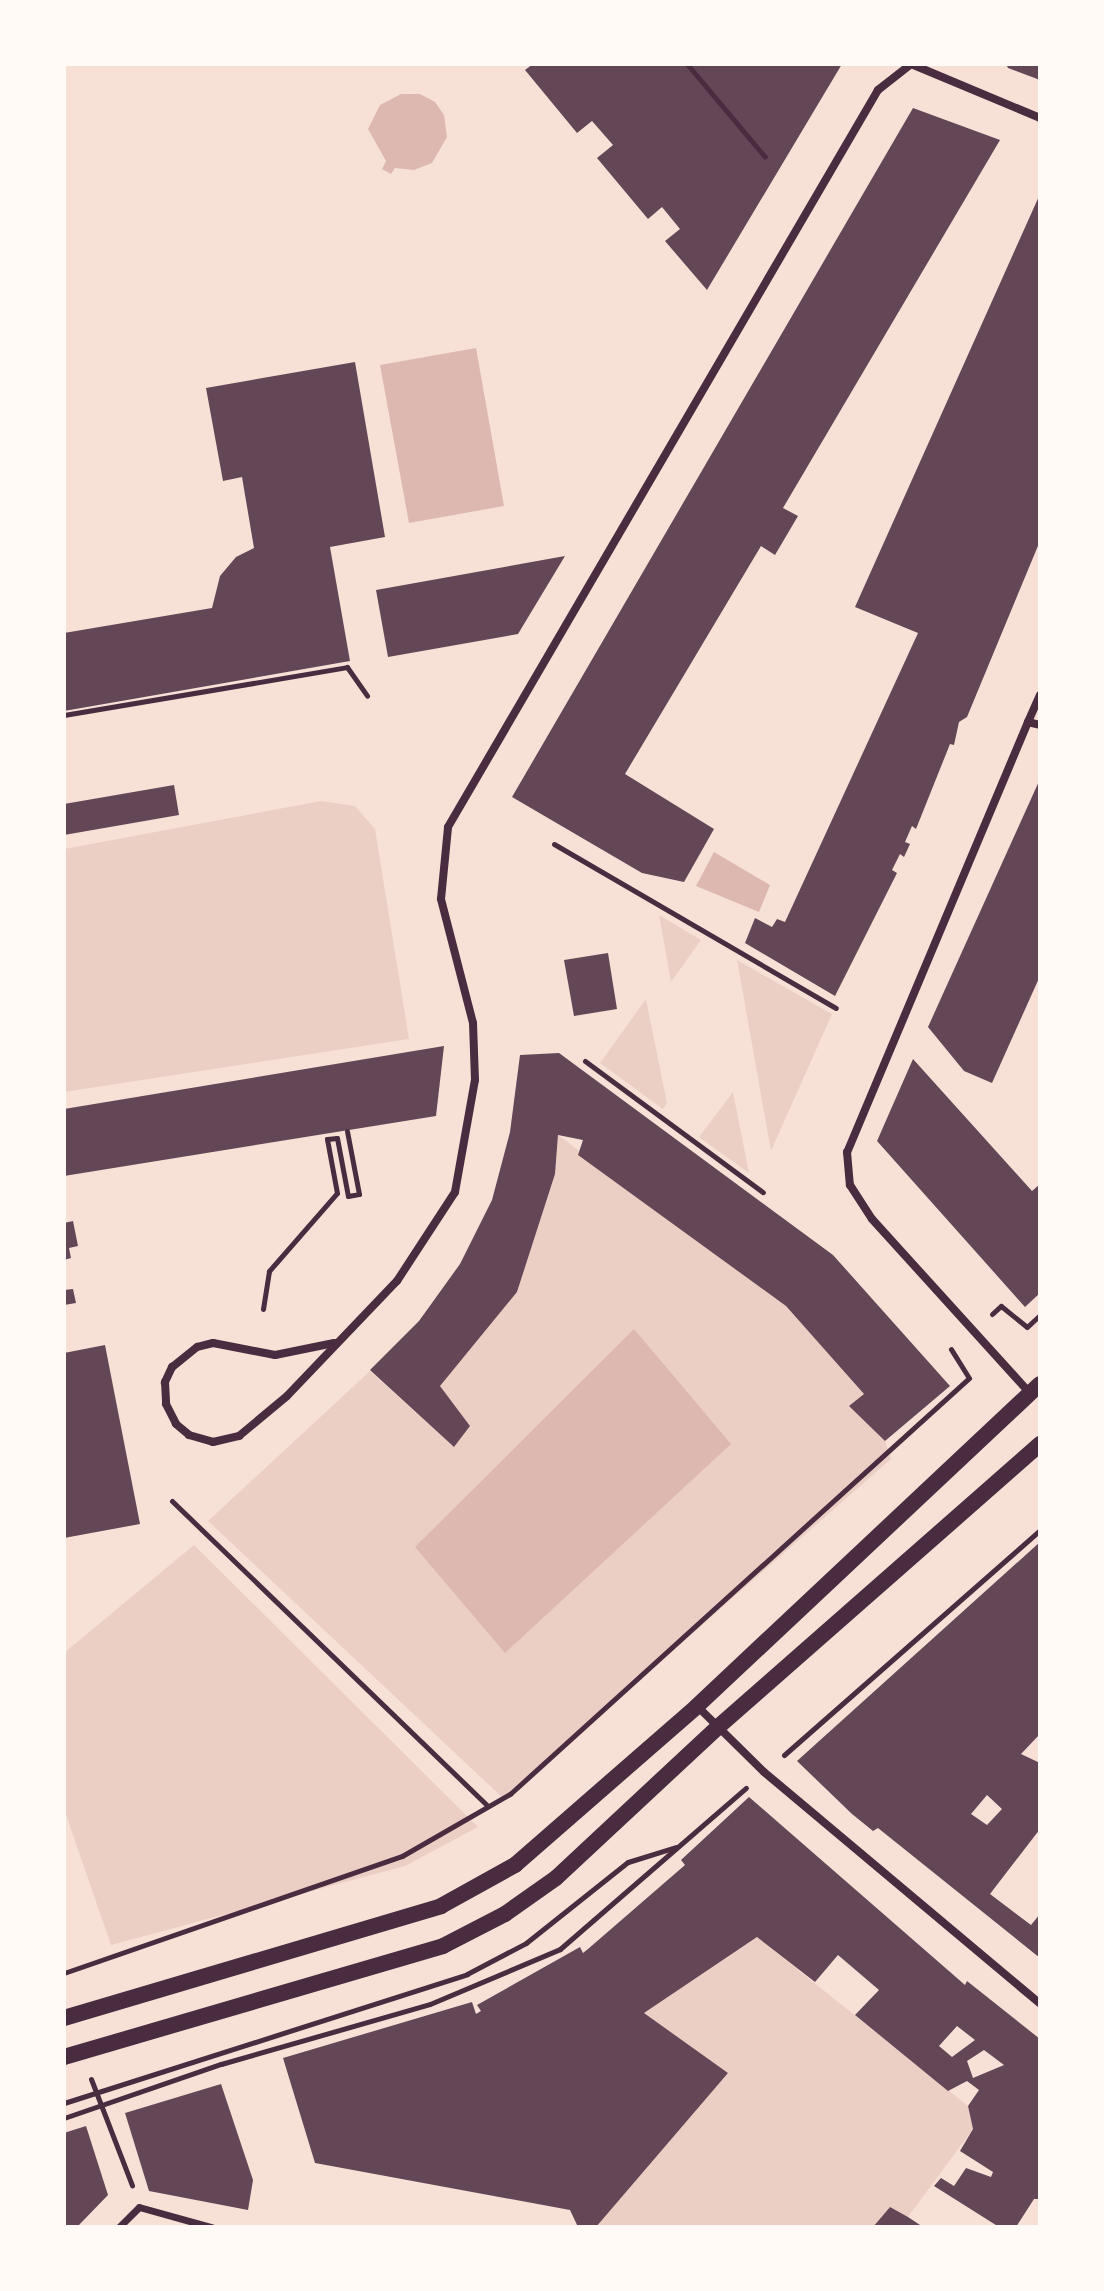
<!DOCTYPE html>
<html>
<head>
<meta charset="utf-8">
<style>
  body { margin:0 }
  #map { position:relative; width:1104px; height:2291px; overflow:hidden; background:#f7e1d7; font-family:"PT Serif",serif }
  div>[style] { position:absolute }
  .green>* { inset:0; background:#ebcfc5 }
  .water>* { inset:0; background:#dcb8b0 }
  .building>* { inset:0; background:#644757 }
  .path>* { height:5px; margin:-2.5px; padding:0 2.5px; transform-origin:2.5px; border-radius:2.5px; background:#4a2c40 }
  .pedestrian>* { height:7px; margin:-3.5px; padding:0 3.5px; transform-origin:3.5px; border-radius:3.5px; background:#4a2c40 }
  .minor>* { height:8px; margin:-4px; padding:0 4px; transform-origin:4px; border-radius:4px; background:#4a2c40 }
  .secondary>* { height:16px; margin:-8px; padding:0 8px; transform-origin:8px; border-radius:8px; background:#4a2c40 }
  span { translate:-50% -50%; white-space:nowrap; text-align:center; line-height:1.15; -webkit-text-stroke:6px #fffaf5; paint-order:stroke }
  .frame { position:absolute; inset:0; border:66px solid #fffaf5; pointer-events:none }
</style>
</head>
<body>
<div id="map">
  <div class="green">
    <div style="clip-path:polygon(321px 801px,355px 806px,375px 829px,409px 1039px,64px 1092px,64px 849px)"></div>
    <div style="clip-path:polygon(659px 915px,701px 940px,671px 982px)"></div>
    <div style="clip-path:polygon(737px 960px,832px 1014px,771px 1151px)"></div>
    <div style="clip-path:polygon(646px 999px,667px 1103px,663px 1109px,600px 1063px)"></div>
    <div style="clip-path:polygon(733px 1092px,749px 1173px,699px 1137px)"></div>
    <div style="clip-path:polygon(558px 1135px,786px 1306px,864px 1394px,850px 1406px,885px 1441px,891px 1459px,504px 1799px,208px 1521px,370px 1371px,454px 1447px,470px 1426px,440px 1386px,517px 1292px,555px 1174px)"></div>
    <div style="clip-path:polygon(194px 1545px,478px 1827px,405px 1866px,111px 1945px,64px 1809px,64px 1653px)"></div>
    <div style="clip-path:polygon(757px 1937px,968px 2106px,973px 2129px,908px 2217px,890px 2207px,873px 2227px,596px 2227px,728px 2073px,644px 2013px)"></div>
  </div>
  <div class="water">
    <div style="clip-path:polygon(401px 94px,420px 94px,435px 102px,444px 115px,447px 137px,432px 163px,414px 170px,395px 168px,391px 174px,382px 169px,386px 161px,368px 129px,380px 105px)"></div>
    <div style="clip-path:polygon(476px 348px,504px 506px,409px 523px,380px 365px)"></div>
    <div style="clip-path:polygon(714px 852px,770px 885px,759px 912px,696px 886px)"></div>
    <div style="clip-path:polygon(634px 1329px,731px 1444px,505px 1653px,415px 1547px)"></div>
  </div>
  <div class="building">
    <div style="clip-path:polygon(533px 64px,842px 64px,707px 290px,665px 241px,680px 229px,662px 207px,648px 219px,597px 158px,613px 145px,592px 121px,577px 133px,525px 70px)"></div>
    <div style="clip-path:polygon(1006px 64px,1040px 64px,1040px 80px,1008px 68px)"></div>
    <div style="clip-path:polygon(913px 108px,1000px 140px,783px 508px,798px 516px,775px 555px,761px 546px,625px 774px,714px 829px,684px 882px,642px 873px,512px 797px)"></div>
    <div style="clip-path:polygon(1040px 194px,1040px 541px,967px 717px,959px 722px,954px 745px,950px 744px,916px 829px,912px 826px,905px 842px,910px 844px,904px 857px,900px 854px,892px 870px,897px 873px,835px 996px,745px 943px,755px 918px,772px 927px,777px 919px,785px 922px,918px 633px,855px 607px)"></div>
    <div style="clip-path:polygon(355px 362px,385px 537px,330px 547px,350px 661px,64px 711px,64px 633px,212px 608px,220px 576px,236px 557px,254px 548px,242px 477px,223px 481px,206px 388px)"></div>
    <div style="clip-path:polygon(565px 556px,518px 634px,388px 657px,376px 590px)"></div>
    <div style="clip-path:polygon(1040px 779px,1040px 976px,992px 1083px,964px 1071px,928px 1027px)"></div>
    <div style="clip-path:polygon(174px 785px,179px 815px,64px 835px,64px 804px)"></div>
    <div style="clip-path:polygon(608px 953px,617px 1009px,574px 1016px,564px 960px)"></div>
    <div style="clip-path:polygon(444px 1046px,436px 1116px,64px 1176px,64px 1109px)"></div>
    <div style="clip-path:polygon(559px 1053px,833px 1255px,950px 1386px,885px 1441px,849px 1406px,864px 1394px,786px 1306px,578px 1155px,583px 1140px,558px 1135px,555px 1174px,517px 1292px,440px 1386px,470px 1426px,454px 1447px,370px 1370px,419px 1321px,460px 1264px,492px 1200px,510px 1132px,520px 1055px)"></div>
    <div style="clip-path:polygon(913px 1059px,1032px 1191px,1040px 1184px,1040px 1293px,1025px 1307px,877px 1141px)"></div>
    <div style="clip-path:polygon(73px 1221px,78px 1246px,69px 1248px,71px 1258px,64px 1260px,64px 1223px)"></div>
    <div style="clip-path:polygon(73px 1289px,76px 1303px,64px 1305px,64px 1290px)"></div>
    <div style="clip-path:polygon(105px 1345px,140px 1524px,64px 1538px,64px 1353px)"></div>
    <div style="clip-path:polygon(evenodd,1040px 1542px,1040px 1734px,1021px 1754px,1040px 1763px,1040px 1829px,990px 1894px,1031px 1925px,1040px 1914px,1040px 1958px,878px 1828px,873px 1831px,852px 1814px,797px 1761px,1040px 1542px,987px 1795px,1002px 1809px,987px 1825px,971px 1814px,987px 1795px)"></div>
    <div style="clip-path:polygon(evenodd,749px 1797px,965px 1985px,967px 1981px,1040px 2039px,1040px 2199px,1034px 2199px,1016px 2227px,999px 2227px,934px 2186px,941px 2178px,954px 2186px,966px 2168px,991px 2177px,993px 2172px,960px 2151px,973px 2129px,968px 2106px,979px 2090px,967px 2081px,948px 2091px,855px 2015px,879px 1990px,838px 1955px,815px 1982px,757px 1937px,644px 2013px,728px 2073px,596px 2227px,578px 2227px,570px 2210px,315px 2163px,283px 2058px,472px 2002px,476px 2014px,481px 2011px,477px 2005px,580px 1947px,583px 1953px,588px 1949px,685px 1865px,681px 1860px,749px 1797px,957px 2026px,975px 2040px,952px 2057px,939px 2046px,957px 2026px,749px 1797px,984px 2050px,1004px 2065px,973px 2078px,967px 2061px,984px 2050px)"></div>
    <div style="clip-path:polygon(221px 2084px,253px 2180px,248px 2210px,149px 2191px,125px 2113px)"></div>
    <div style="clip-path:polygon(86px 2126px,108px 2195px,77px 2227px,64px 2227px,64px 2133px)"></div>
    <div style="clip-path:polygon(890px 2207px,908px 2217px,923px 2227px,873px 2227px)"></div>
  </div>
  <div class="path">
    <div style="left:687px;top:64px;width:121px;rotate:50deg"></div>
    <div style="left:64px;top:715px;width:287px;rotate:-9.6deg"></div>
    <div style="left:347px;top:667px;width:35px;rotate:55deg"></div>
    <div style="left:554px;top:844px;width:326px;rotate:30.2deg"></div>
    <div style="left:585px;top:1061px;width:221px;rotate:36.4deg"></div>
    <div style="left:263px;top:1309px;width:38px;rotate:-81deg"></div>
    <div style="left:269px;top:1271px;width:103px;rotate:-48.9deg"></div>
    <div style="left:337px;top:1193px;width:55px;rotate:-100.5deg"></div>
    <div style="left:327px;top:1139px;width:10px;rotate:-6deg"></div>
    <div style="left:337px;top:1138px;width:59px;rotate:79.3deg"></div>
    <div style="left:348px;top:1196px;width:11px;rotate:-10deg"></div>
    <div style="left:359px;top:1194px;width:64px;rotate:-100.8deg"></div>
    <div style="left:992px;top:1314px;width:12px;rotate:-42deg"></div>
    <div style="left:1001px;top:1306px;width:33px;rotate:39deg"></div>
    <div style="left:1027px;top:1327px;width:18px;rotate:-43deg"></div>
    <div style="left:172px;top:1501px;width:439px;rotate:44deg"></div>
    <div style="left:784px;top:1755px;width:341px;rotate:-41.3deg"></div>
    <div style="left:64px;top:1973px;width:358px;rotate:-19.1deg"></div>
    <div style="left:402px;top:1856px;width:125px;rotate:-29.9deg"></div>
    <div style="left:510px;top:1794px;width:619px;rotate:-42.19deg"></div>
    <div style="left:969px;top:1378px;width:34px;rotate:-122deg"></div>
    <div style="left:91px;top:2079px;width:114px;rotate:68.9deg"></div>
    <div style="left:64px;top:2103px;width:423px;rotate:-17.7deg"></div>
    <div style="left:467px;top:1974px;width:67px;rotate:-27.7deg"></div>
    <div style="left:526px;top:1943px;width:130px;rotate:-38.5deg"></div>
    <div style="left:628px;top:1862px;width:50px;rotate:-17.4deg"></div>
    <div style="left:64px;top:2118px;width:166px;rotate:-19deg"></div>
    <div style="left:221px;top:2064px;width:217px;rotate:-16deg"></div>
    <div style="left:430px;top:2004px;width:141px;rotate:-22.9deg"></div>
    <div style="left:560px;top:1949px;width:246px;rotate:-40.9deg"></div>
  </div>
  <div class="pedestrian">
    <div style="left:119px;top:2227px;width:28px;rotate:-45deg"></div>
    <div style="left:139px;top:2207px;width:75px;rotate:15.5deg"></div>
  </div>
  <div class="minor">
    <div style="left:911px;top:64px;width:140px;rotate:22.7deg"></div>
    <div style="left:1040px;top:695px;width:30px;rotate:114deg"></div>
    <div style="left:1028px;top:722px;width:12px;rotate:14deg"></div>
    <div style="left:1028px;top:722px;width:467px;rotate:112.8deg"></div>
    <div style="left:847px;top:1152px;width:33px;rotate:85deg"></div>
    <div style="left:850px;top:1185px;width:40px;rotate:57.1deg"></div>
    <div style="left:872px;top:1219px;width:235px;rotate:47.8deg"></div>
    <div style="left:334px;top:1343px;width:60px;rotate:168.5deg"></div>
    <div style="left:275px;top:1355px;width:63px;rotate:-169deg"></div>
    <div style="left:213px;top:1343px;width:16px;rotate:166deg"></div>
    <div style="left:197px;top:1347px;width:32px;rotate:141deg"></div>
    <div style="left:172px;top:1367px;width:17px;rotate:115deg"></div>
    <div style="left:165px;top:1382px;width:22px;rotate:87deg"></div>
    <div style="left:166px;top:1404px;width:22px;rotate:63deg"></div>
    <div style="left:176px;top:1424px;width:17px;rotate:40deg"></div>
    <div style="left:189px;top:1435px;width:25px;rotate:16deg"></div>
    <div style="left:213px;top:1442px;width:27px;rotate:-13deg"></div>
    <div style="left:239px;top:1436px;width:62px;rotate:-39.8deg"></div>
    <div style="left:287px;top:1396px;width:159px;rotate:-46.3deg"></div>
    <div style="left:397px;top:1281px;width:106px;rotate:-56.9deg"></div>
    <div style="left:455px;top:1192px;width:114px;rotate:-79.9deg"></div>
    <div style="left:475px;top:1080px;width:57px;rotate:-92deg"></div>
    <div style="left:473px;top:1023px;width:128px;rotate:-104.5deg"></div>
    <div style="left:441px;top:899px;width:72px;rotate:-84.4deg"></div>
    <div style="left:448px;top:827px;width:853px;rotate:-59.74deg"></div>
    <div style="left:878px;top:90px;width:42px;rotate:-38.2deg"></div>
    <div style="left:697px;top:1706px;width:94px;rotate:44.6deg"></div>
    <div style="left:764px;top:1772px;width:361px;rotate:40deg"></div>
  </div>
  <div class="secondary">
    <div style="left:64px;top:2018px;width:393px;rotate:-16.5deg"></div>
    <div style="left:441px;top:1906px;width:85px;rotate:-29deg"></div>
    <div style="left:515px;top:1865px;width:242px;rotate:-41.1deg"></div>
    <div style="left:697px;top:1706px;width:470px;rotate:-43.2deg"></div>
    <div style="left:64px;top:2057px;width:395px;rotate:-16.3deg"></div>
    <div style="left:443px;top:1946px;width:70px;rotate:-27.3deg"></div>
    <div style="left:505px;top:1914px;width:62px;rotate:-35.2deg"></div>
    <div style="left:556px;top:1878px;width:221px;rotate:-43deg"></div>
    <div style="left:718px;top:1727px;width:429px;rotate:-41.3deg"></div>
  </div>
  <div class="frame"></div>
</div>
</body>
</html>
